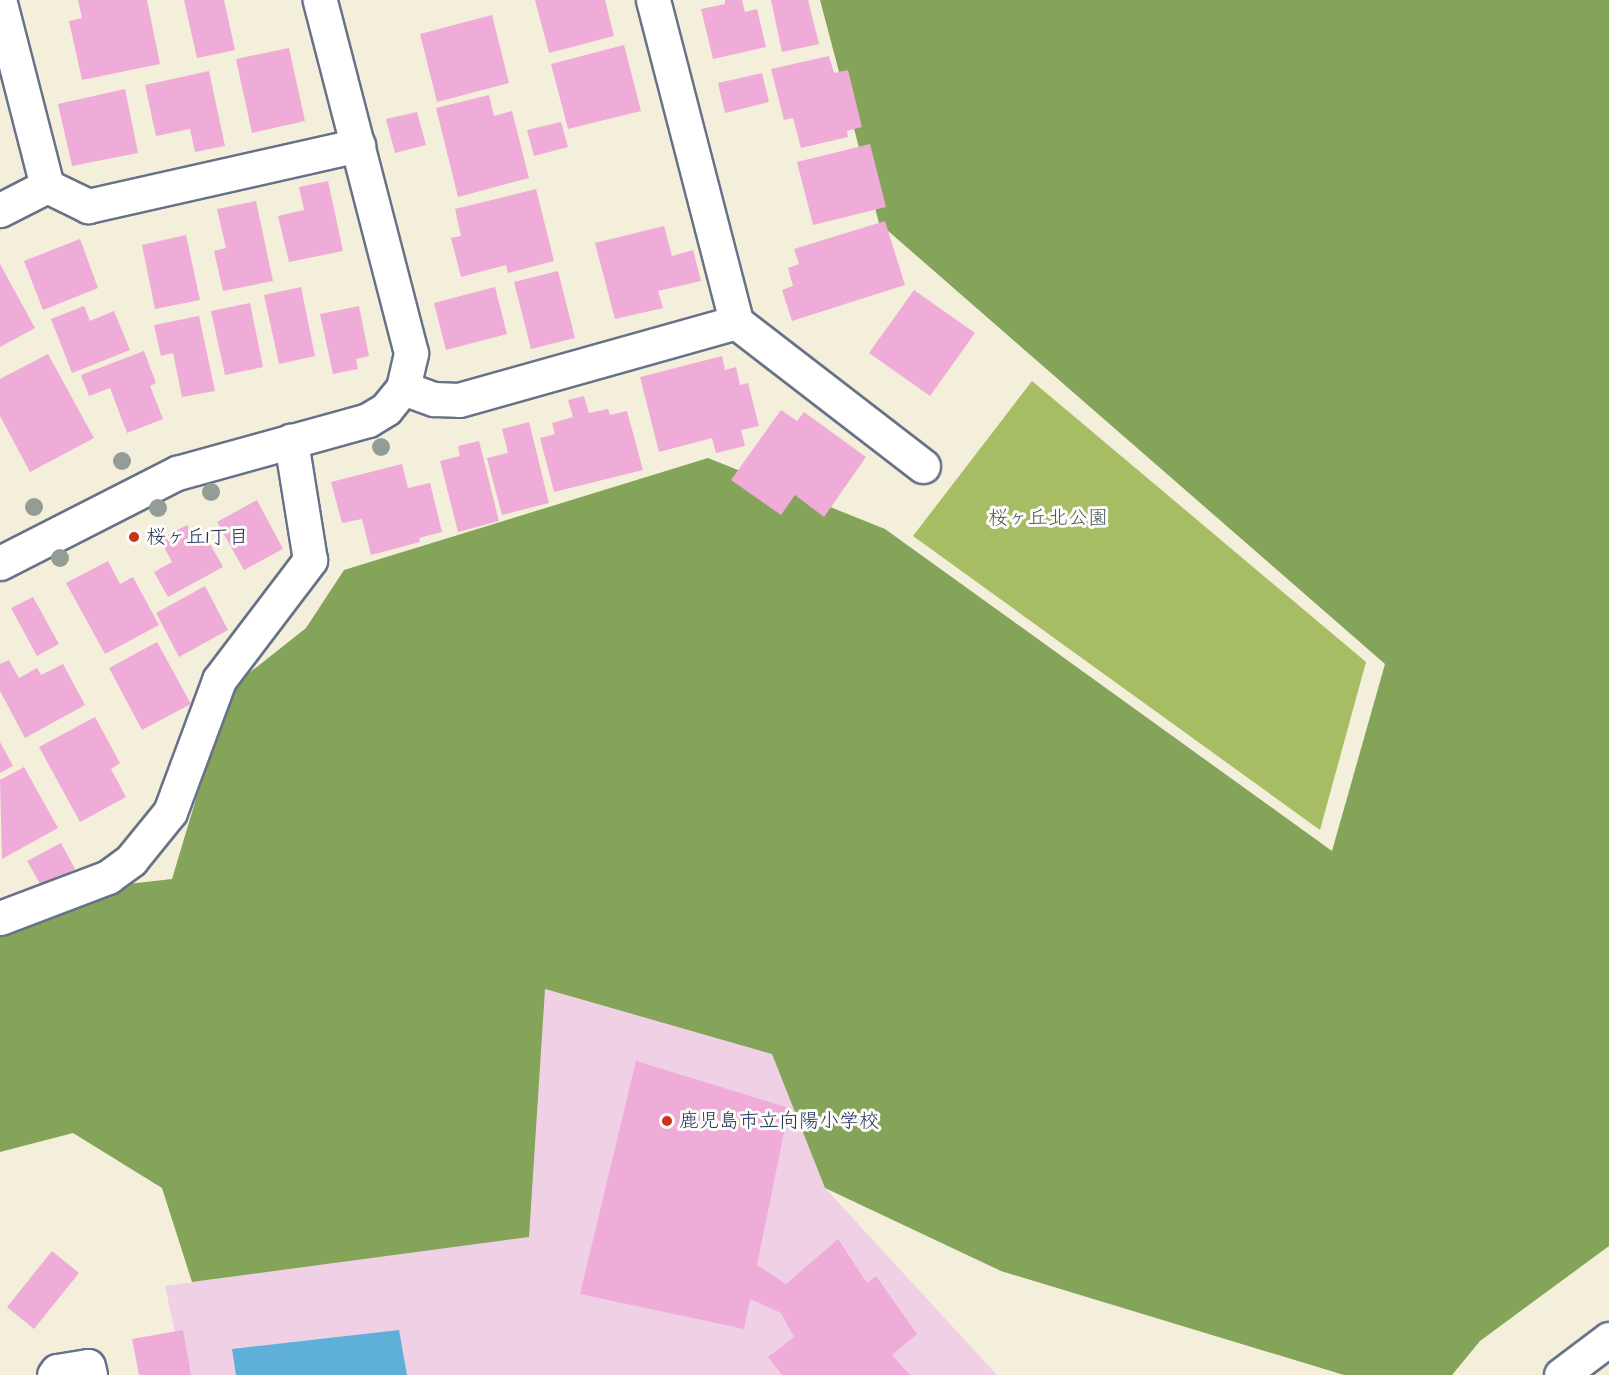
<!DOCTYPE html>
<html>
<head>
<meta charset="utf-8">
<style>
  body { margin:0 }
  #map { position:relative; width:1609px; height:1375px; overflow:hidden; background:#f3efda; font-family:"Architects Daughter","Klee One",sans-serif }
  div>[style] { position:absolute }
  .built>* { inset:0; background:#f0d0e5 }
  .green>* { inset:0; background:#a6bd63 }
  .forest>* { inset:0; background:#84a459 }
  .water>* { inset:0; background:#5eb0d9 }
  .building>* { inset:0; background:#efacd8 }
  .roads { filter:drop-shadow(2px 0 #677289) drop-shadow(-2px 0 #677289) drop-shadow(0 2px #677289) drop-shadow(0 -2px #677289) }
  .street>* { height:33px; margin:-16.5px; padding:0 16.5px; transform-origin:16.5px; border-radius:16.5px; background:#fff }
  .secondary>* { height:33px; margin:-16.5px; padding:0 16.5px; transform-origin:16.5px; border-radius:16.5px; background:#fff }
  .trees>* { width:18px; height:18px; margin:-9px; border-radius:50%; background:#939d97 }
  .dots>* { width:16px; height:16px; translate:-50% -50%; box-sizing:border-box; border:3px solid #fdfcf7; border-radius:50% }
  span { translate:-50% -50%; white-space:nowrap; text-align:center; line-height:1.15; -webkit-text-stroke:6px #fdfcf7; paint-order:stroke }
  .park-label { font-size:20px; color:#455a60 }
  .poi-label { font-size:20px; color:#1b2f5e }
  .left { translate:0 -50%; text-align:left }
</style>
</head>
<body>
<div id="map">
  <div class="built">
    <div style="clip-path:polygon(544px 989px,773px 1054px,825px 1188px,997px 1375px,184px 1375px,165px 1286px,528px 1236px)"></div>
  </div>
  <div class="green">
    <div style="clip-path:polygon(1032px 381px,1366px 662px,1320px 830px,913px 536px)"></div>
  </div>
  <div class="forest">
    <div style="clip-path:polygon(820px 0,1609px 0,1609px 1246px,1480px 1341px,1452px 1375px,1344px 1375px,1001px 1271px,825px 1188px,772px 1054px,545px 989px,529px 1237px,192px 1282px,162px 1188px,73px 1133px,0 1152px,0 935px,23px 928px,119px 885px,172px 879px,229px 689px,306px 628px,344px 570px,708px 458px,885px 529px,1332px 851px,1385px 664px,879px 223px)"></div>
  </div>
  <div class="water">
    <div style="clip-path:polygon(399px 1330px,407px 1375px,236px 1375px,232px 1349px)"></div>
  </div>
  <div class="building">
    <div style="clip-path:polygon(78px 0,147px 0,160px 64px,82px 80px,69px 21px,82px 18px)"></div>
    <div style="clip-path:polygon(184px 0,224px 0,235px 50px,197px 58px)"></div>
    <div style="clip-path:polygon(535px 0,605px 0,614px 36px,549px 53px)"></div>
    <div style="clip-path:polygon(725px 0,742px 0,745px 12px,757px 9px,766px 47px,713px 59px,701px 9px,725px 4px)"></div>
    <div style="clip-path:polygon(771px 0,808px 0,819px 44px,782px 52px)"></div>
    <div style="clip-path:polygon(492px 15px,509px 83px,437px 102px,420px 34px)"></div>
    <div style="clip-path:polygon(624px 45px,641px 111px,568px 129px,551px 64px)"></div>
    <div style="clip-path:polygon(289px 48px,305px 121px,252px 133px,236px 59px)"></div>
    <div style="clip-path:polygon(829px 56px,834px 73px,848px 70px,862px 127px,847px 131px,848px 137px,801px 148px,793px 118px,784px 120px,771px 69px)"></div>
    <div style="clip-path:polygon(209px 71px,225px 146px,195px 152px,190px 129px,156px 136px,145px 85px)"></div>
    <div style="clip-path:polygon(762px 73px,769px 102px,725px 113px,718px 83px)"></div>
    <div style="clip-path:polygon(125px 89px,138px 153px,72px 166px,58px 104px)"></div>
    <div style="clip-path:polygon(489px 95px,494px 116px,512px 111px,529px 178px,458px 197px,436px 108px)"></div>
    <div style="clip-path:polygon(417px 112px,426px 145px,395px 153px,386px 119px)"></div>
    <div style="clip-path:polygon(561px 122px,568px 147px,534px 156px,527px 130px)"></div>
    <div style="clip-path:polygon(870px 144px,886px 207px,813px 225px,797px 162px)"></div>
    <div style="clip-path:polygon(328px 181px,343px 251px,289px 262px,278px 216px,304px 210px,299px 187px)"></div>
    <div style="clip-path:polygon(536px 189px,554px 261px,508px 273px,506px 265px,461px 277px,451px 238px,461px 236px,455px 209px)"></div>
    <div style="clip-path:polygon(256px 201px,273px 281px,223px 291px,214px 251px,226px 248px,217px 209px)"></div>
    <div style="clip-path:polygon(885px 221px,905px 285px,792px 321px,782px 290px,793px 286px,788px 268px,799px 264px,794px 249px)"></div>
    <div style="clip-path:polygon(664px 226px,672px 256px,693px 250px,701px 281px,658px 291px,663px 308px,615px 319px,595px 243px)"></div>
    <div style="clip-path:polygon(186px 235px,200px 300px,155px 309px,142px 245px)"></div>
    <div style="clip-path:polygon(80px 239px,98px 288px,43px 310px,24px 261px)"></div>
    <div style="clip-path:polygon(0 264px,35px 328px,0 347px)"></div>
    <div style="clip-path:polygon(558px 271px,575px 338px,531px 349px,514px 282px)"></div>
    <div style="clip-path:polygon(301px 287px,315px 356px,279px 364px,264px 295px)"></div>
    <div style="clip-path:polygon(495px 287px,507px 334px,446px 350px,434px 303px)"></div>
    <div style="clip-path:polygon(914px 290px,975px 333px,930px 396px,869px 353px)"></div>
    <div style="clip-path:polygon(250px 303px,263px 367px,225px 375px,211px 311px)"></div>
    <div style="clip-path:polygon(84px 306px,90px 321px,114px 311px,130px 350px,72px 373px,51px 319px)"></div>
    <div style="clip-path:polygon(359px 306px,369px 356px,356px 359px,358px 369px,333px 374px,320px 314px)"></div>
    <div style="clip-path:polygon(199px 316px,215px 391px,182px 397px,173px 353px,161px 356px,154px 325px)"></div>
    <div style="clip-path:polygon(144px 351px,156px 383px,150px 386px,163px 419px,127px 433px,110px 388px,89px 396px,81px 375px)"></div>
    <div style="clip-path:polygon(48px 354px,94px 438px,30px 472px,0 416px,0 379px)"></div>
    <div style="clip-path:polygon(722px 356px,725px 370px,736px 367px,740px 385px,748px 383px,759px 426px,741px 430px,745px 446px,716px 453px,712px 438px,659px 452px,640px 377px)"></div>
    <div style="clip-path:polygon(584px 396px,589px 413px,608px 409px,610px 415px,627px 411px,643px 470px,554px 492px,540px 438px,555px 434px,552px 423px,573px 417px,568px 400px)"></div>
    <div style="clip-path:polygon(781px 410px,797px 421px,804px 412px,866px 457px,824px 517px,795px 495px,781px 515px,731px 480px)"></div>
    <div style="clip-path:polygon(529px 422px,549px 503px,502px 515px,487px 458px,508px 453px,502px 429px)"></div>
    <div style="clip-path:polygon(479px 441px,499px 521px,458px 532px,440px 461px,460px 456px,458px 446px)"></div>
    <div style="clip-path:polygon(402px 464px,408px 488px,430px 483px,442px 532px,419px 538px,420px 542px,371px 555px,362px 519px,342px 523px,331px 482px)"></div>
    <div style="clip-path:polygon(257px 500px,283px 549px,244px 570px,217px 522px)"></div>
    <div style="clip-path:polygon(187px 525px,194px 536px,203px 531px,223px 567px,168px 597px,154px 572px,172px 562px,160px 539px)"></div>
    <div style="clip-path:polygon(108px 561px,120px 584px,133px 577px,159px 625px,105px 654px,66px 583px)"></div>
    <div style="clip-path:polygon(205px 586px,228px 630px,179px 657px,156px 613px)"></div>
    <div style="clip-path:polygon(33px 597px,59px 644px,37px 656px,11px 608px)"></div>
    <div style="clip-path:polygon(157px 642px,191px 704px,142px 730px,109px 668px)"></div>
    <div style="clip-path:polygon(9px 660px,19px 678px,37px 668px,41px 675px,63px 664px,85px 705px,25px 738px,0 691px,0 664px)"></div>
    <div style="clip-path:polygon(95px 717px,120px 763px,111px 769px,126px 797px,80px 822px,39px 747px)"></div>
    <div style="clip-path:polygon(0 742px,13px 766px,0 773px)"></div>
    <div style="clip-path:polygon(24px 767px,58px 828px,2px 859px,0 780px)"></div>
    <div style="clip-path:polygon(61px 843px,75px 869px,42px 887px,27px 861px)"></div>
    <div style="clip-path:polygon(636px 1061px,789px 1108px,757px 1265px,786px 1284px,838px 1239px,867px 1283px,876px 1276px,917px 1334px,892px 1355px,910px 1375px,782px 1375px,768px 1357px,794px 1337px,781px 1313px,750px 1299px,744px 1329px,580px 1294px)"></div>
    <div style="clip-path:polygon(52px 1251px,79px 1273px,34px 1329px,7px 1307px)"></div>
    <div style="clip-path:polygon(183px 1330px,191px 1375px,139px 1375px,132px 1339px)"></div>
  </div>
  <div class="roads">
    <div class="street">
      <div style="left:653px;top:0;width:333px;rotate:75.5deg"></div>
      <div style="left:736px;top:322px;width:236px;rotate:37.6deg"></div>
      <div style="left:0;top:3px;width:189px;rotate:75.6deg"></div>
      <div style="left:47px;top:186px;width:53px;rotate:152.9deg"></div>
      <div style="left:47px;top:186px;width:46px;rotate:26deg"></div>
      <div style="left:88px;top:206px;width:277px;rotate:-12.7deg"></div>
      <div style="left:403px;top:388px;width:33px;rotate:20deg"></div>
      <div style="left:434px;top:399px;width:25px;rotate:2deg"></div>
      <div style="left:459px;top:400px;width:288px;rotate:-15.7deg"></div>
      <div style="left:0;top:918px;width:116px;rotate:-20.8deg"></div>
      <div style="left:108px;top:877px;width:29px;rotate:-36deg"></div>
      <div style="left:131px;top:860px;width:62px;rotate:-50.9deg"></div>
      <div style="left:170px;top:812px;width:141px;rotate:-69.6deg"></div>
      <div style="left:219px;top:680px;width:151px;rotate:-52.8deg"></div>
      <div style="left:310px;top:560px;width:121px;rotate:-99.1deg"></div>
      <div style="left:54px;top:1375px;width:5px;rotate:-53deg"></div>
      <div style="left:57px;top:1371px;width:31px;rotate:-9deg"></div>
      <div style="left:88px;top:1366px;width:9px;rotate:77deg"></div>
      <div style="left:1561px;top:1375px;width:60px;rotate:-36.9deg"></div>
    </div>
    <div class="secondary">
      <div style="left:0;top:563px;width:199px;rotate:-27deg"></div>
      <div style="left:177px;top:473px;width:198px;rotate:-15.5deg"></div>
      <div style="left:368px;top:420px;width:21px;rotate:-31deg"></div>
      <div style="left:386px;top:409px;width:27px;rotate:-51deg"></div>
      <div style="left:403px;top:388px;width:36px;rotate:-77deg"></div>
      <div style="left:411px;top:353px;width:365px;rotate:-104.5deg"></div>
    </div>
  </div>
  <div class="trees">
    <div style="left:381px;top:447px"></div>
    <div style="left:122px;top:461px"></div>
    <div style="left:211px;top:492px"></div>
    <div style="left:34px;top:507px"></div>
    <div style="left:158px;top:508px"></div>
    <div style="left:60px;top:558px"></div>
  </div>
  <div class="dots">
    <div style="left:134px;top:537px;background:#c8321e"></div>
    <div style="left:667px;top:1121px;background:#c8321e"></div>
  </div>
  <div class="park-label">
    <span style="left:1048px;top:518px">桜ヶ丘北公園</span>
  </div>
  <div class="poi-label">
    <span class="left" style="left:146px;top:537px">桜ヶ丘1丁目</span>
    <span class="left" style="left:679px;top:1121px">鹿児島市立向陽小学校</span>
  </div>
</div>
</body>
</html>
